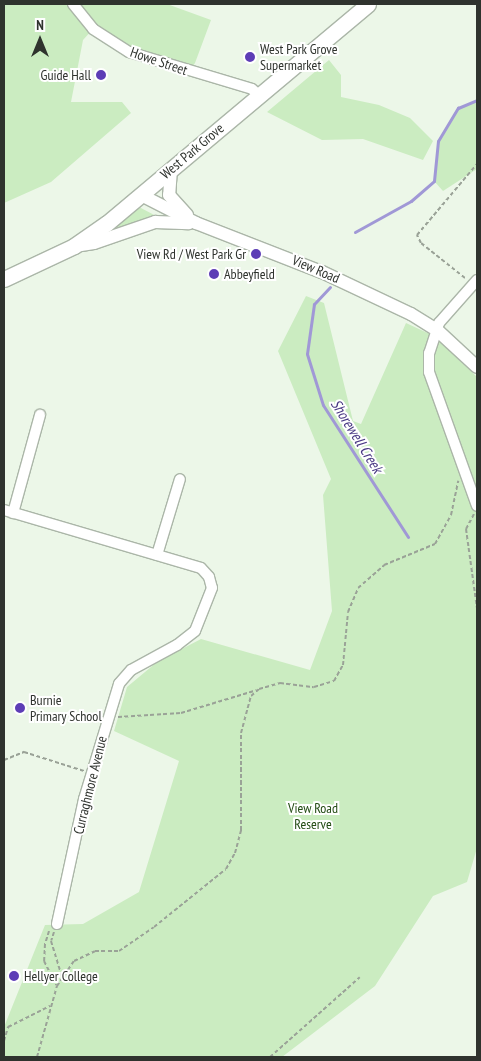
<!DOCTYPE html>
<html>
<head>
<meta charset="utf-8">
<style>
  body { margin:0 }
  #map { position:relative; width:481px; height:1061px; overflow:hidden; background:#ecf7e8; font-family:"PT Sans Narrow",sans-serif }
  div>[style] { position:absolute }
  .green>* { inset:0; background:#cbecc1 }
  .stream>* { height:3px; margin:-1.5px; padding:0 1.5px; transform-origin:1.5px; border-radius:1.5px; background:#a098d6 }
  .path>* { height:2px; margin-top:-1px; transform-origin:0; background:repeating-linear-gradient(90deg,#9aa297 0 4px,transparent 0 6.5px) }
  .roads { filter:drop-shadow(1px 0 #abb6a8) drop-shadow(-1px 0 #abb6a8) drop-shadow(0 1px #abb6a8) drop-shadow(0 -1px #abb6a8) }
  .minor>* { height:10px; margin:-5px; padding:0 5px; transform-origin:5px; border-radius:5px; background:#fff }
  .tertiary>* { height:12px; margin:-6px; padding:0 6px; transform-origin:6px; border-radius:6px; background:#fff }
  .secondary>* { height:15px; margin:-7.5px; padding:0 7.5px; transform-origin:7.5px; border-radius:7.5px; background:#fff }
  .dots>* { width:14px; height:14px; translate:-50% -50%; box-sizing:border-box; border:2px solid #fff; border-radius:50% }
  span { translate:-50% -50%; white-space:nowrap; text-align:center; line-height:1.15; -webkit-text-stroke:4px #fff; paint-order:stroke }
  .poi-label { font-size:14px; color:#2f332e }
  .left { translate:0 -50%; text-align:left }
  .right { translate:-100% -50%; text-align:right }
  .street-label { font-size:14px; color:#2f332e }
  .park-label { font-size:14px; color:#234c14 }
  .water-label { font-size:15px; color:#4a3a84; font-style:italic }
  .frame { position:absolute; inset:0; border:5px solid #2f332e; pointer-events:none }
  .north { position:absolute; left:15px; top:15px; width:50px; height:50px; -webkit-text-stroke:4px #fff; paint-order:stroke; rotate:0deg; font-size:14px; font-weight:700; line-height:20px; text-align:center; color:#2f332e }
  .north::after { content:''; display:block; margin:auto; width:18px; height:22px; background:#2f332e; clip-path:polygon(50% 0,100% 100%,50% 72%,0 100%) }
</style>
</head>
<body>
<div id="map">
  <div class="green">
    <div style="clip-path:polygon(4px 4px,167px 4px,211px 20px,195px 63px,189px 72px,147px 59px,93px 29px,83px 40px,71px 102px,122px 102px,131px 113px,51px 182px,4px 203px)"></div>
    <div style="clip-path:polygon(329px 60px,341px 75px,341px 97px,379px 105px,410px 118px,433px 141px,423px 160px,363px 139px,322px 140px,267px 112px)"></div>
    <div style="clip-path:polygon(477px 100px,477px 169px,443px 191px,434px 181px,438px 141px,458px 108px)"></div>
    <div style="clip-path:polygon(139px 207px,160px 218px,106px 234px)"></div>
    <div style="clip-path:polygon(306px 296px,324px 303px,353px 421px,361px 424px,406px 323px,434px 336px,477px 377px,477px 848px,467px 882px,433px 896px,375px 986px,282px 1057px,4px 1057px,4px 1027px,45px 925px,83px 924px,139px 892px,179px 761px,114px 731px,127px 687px,157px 662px,201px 639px,310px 670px,332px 611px,323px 495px,331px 479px,278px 351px)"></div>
  </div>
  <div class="stream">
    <div style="left:355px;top:232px;width:64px;rotate:-29deg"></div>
    <div style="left:411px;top:201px;width:30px;rotate:-41deg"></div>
    <div style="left:434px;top:181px;width:40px;rotate:-84.3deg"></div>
    <div style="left:438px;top:141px;width:39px;rotate:-59deg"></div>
    <div style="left:458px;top:108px;width:21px;rotate:-23deg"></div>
    <div style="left:330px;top:287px;width:23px;rotate:133deg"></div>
    <div style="left:314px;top:304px;width:50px;rotate:98deg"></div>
    <div style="left:307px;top:354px;width:53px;rotate:72.6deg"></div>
    <div style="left:323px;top:405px;width:157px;rotate:57.2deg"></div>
  </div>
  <div class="path">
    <div style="left:465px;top:278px;width:56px;rotate:-141.5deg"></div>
    <div style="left:421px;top:243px;width:9px;rotate:-117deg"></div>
    <div style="left:417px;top:235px;width:93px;rotate:-49.8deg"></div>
    <div style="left:474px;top:514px;width:17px;rotate:118deg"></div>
    <div style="left:466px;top:529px;width:80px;rotate:82.1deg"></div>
    <div style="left:118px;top:717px;width:63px;rotate:-3.6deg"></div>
    <div style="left:181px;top:713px;width:79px;rotate:-16.8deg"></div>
    <div style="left:4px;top:760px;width:22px;rotate:-22deg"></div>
    <div style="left:24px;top:752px;width:63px;rotate:17.6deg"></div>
    <div style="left:49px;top:931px;width:14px;rotate:107deg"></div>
    <div style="left:45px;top:944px;width:17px;rotate:93deg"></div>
    <div style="left:44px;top:961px;width:27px;rotate:63deg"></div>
    <div style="left:54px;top:932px;width:9px;rotate:108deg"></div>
    <div style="left:51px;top:941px;width:38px;rotate:73deg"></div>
    <div style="left:4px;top:1041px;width:15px;rotate:-74deg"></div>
    <div style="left:8px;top:1027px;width:47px;rotate:-26.6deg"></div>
    <div style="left:37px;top:1057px;width:74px;rotate:-74.3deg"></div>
    <div style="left:57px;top:986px;width:30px;rotate:-56deg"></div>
    <div style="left:74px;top:961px;width:23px;rotate:-25deg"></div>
    <div style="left:95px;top:951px;width:24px"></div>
    <div style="left:119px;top:951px;width:42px;rotate:-34.4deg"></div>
    <div style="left:154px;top:927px;width:92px;rotate:-38.9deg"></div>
    <div style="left:226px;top:869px;width:18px;rotate:-61deg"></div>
    <div style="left:235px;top:853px;width:24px;rotate:-75deg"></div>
    <div style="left:241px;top:830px;width:97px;rotate:-90deg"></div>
    <div style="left:241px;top:733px;width:38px;rotate:-75deg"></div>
    <div style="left:251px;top:696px;width:11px;rotate:-41deg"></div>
    <div style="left:259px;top:689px;width:22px;rotate:-16deg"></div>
    <div style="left:280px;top:683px;width:34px;rotate:7deg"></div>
    <div style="left:314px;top:687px;width:21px;rotate:-17deg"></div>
    <div style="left:334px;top:681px;width:18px;rotate:-61deg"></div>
    <div style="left:343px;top:665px;width:53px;rotate:-84.6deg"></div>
    <div style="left:348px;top:612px;width:26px;rotate:-67deg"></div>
    <div style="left:358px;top:588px;width:35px;rotate:-41deg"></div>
    <div style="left:384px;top:565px;width:55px;rotate:-22.4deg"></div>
    <div style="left:435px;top:544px;width:33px;rotate:-61deg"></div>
    <div style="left:451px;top:515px;width:35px;rotate:-78deg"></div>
    <div style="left:270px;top:1057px;width:120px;rotate:-41.6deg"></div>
  </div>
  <div class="roads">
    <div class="minor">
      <div style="left:73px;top:4px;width:32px;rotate:51deg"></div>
      <div style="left:93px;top:29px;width:43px;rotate:32.6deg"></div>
      <div style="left:129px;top:52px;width:128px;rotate:16.7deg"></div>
      <div style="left:252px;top:89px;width:9px;rotate:41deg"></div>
      <div style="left:477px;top:280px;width:57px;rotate:131.5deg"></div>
      <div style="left:439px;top:323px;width:32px;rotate:108deg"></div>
      <div style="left:429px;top:353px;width:19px;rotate:90deg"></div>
      <div style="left:429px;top:372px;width:142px;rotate:70.3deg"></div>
      <div style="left:4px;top:510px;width:205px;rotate:16.4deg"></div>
      <div style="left:201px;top:568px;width:12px;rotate:48deg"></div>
      <div style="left:209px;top:577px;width:11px;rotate:75deg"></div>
      <div style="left:212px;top:588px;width:46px;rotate:111.6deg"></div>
      <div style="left:195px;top:631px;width:23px;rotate:142deg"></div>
      <div style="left:177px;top:645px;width:52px;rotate:151.5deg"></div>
      <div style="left:131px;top:670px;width:18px;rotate:131deg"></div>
      <div style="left:119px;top:684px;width:120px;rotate:106.9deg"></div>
      <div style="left:84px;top:799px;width:128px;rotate:102.2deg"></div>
      <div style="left:13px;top:513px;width:102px;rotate:-74.6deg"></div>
      <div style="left:157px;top:555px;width:79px;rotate:-73.2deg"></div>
    </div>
    <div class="tertiary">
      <div style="left:171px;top:169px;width:26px;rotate:94deg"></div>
      <div style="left:169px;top:195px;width:27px;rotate:48deg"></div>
      <div style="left:141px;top:195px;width:62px;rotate:27deg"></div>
      <div style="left:196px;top:223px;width:135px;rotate:21.3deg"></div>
      <div style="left:322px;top:272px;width:98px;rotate:25.3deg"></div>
      <div style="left:411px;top:314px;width:31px;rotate:32deg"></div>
      <div style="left:437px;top:330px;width:54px;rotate:42.8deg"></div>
      <div style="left:75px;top:246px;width:19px;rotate:-9deg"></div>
      <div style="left:94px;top:243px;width:65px;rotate:-19deg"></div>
      <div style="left:155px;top:222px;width:34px;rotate:2deg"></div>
    </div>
    <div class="secondary">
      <div style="left:4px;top:279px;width:77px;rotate:-25.2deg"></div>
      <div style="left:74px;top:246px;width:39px;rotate:-35deg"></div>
      <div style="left:106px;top:224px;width:342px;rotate:-40deg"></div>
    </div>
  </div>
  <div class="dots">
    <div style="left:250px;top:57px;background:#5d3db6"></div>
    <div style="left:101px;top:75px;background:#5d3db6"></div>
    <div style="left:256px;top:254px;background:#5d3db6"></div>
    <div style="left:214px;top:274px;background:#5d3db6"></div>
    <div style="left:20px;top:708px;background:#5d3db6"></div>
    <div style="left:14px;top:976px;background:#5d3db6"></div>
  </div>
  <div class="poi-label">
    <span class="left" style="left:260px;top:57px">West Park Grove<br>Supermarket</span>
    <span class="right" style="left:91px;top:75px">Guide Hall</span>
    <span class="right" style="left:246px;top:254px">View Rd / West Park Gr</span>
    <span class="left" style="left:224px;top:274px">Abbeyfield</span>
    <span class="left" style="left:30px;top:708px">Burnie<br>Primary School</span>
    <span class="left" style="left:24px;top:976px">Hellyer College</span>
  </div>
  <div class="street-label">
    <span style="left:159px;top:61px;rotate:19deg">Howe Street</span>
    <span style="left:192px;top:151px;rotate:-40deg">West Park Grove</span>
    <span style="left:316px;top:269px;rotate:23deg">View Road</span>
    <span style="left:90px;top:785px;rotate:-76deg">Curraghmore Avenue</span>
  </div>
  <div class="park-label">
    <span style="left:313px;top:816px">View Road<br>Reserve</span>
  </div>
  <div class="water-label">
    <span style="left:357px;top:436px;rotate:58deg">Shorewell Creek</span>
  </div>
  <div class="frame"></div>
  <div class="north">N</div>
</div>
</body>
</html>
